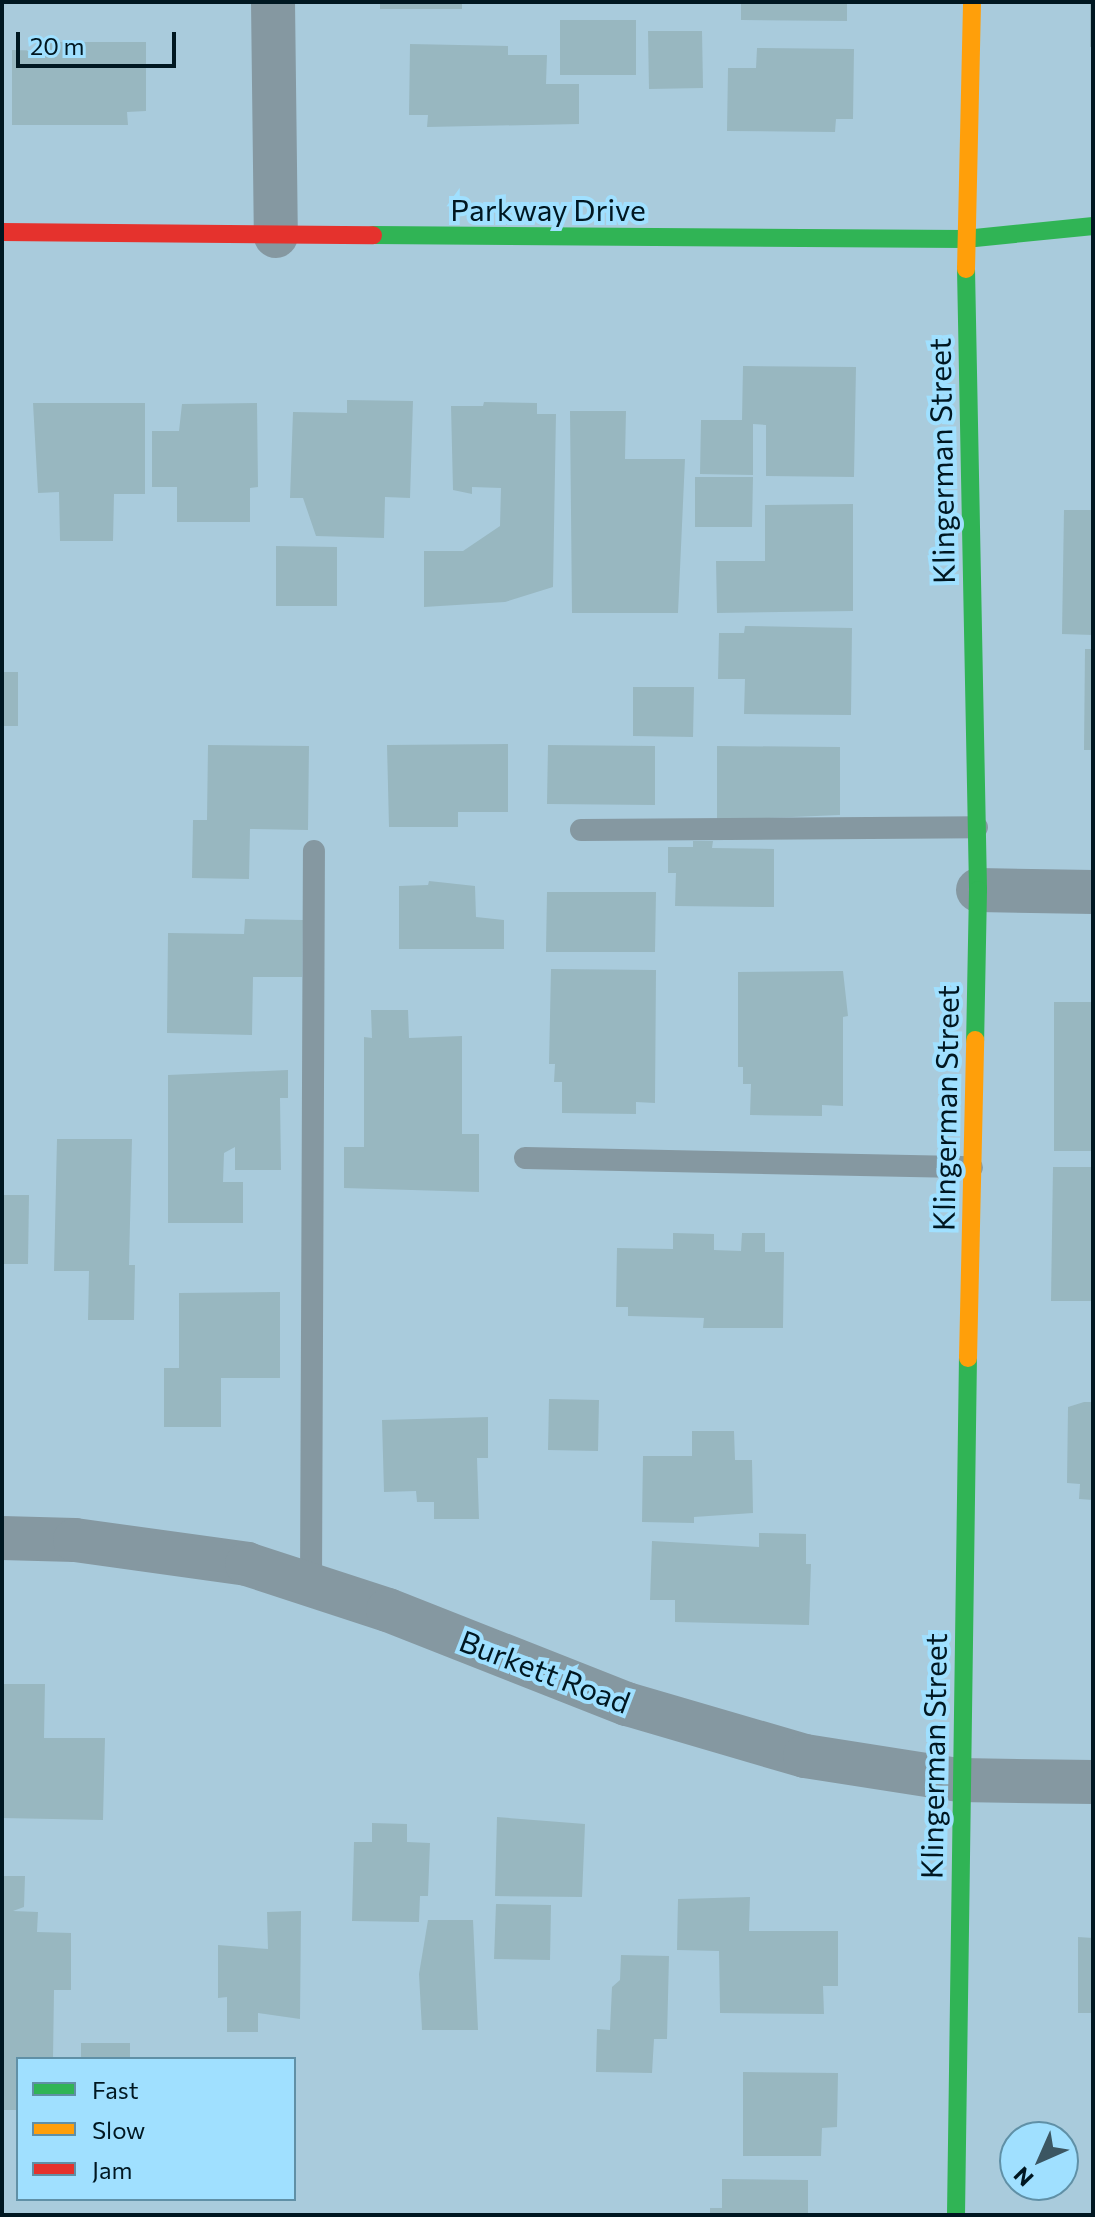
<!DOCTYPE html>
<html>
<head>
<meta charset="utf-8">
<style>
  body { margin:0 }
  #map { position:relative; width:1095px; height:2217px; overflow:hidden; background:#a9cbdc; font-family:Commissioner,sans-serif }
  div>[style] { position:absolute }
  .building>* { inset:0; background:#98b7c0 }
  .lane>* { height:22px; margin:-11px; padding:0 11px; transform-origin:11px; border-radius:11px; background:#8598a1 }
  .street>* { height:44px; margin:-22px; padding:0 22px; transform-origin:22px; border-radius:22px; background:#8598a1 }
  .fast>* { height:18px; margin:-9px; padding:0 9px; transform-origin:9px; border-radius:9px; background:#30b455 }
  .slow>* { height:18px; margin:-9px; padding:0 9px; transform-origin:9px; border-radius:9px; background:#ff9f0a }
  .jam>* { height:18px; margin:-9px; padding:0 9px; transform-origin:9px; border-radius:9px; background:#e5322d }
  span { translate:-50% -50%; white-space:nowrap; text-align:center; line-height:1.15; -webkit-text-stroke:8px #a0e0ff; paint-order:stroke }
  .street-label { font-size:30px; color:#001721 }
  .frame { position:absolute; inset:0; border:4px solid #001721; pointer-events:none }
  .legend { position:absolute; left:16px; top:2057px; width:280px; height:144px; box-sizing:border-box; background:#a0e0ff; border:2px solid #6090a6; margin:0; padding:10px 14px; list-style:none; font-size:24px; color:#001721 }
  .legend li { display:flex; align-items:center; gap:16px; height:40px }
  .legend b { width:40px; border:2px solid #6090a6 }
  .north { position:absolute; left:999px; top:2121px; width:80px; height:80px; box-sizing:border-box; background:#a0e0ff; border:2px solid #6090a6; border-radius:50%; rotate:225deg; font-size:22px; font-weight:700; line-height:32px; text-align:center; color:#001721 }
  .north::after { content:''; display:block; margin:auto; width:28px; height:36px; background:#3b5662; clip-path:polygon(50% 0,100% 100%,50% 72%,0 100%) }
  .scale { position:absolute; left:16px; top:32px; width:160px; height:36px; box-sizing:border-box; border:4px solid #001721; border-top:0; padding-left:10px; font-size:24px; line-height:28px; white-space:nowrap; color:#001721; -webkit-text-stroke:6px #a0e0ff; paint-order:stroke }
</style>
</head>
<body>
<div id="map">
  <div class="building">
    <div style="clip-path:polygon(380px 2px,462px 2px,462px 9px,380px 9px)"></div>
    <div style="clip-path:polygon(741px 2px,847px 2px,847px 21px,741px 20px)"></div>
    <div style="clip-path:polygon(1090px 2px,1093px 2px,1093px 47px,1090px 47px)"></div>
    <div style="clip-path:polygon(560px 20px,636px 20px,636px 75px,560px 75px)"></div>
    <div style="clip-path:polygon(648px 31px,702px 31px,703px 88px,649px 89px)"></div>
    <div style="clip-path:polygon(47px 42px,146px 42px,146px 111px,127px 112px,128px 125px,12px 125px,12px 50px,48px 51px)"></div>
    <div style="clip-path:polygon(410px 44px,508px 46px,508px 55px,547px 55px,546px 84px,579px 84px,579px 124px,427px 127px,428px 115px,409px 115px)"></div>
    <div style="clip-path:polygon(757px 48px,854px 49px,853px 119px,836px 119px,835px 132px,727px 131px,728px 68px,756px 68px)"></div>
    <div style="clip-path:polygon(743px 366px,856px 367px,854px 477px,766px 476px,766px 425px,753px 424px,753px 475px,700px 474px,701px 420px,742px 420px)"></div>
    <div style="clip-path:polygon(347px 400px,413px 401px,410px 498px,385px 497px,384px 538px,316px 536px,303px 498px,290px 498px,293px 412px,347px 413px)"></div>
    <div style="clip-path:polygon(484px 402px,537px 403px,537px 414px,556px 414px,553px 587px,505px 602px,424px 607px,424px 551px,463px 551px,500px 526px,501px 488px,472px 487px,472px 494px,453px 490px,451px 406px,483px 406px)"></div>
    <div style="clip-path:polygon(33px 403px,145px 403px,145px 494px,114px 494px,113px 541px,60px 541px,59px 492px,38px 493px)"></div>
    <div style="clip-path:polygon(257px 403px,258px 487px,250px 488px,250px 522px,177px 522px,177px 487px,152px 487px,152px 431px,179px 431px,182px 404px)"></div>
    <div style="clip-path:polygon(570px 411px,626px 411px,625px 459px,685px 459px,678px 613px,572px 613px)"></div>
    <div style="clip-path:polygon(695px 477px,753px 477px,752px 527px,695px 527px)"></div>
    <div style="clip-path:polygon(853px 504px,853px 611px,717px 613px,716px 561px,765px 561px,765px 505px)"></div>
    <div style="clip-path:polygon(1064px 510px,1093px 510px,1093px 635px,1062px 634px)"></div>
    <div style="clip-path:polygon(276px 546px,337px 547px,337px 606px,276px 606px)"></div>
    <div style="clip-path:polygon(745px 626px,852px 628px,851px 715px,744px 714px,745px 679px,718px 679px,719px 633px,744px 633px)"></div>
    <div style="clip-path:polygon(1085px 649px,1093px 649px,1093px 750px,1084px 750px)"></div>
    <div style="clip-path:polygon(2px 672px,18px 672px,18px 726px,2px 726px)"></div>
    <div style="clip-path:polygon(633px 687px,694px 687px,693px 737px,633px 736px)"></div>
    <div style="clip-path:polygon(508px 744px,508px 812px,458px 812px,458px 827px,389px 827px,387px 745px)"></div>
    <div style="clip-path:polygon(208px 745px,309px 746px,308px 830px,250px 829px,249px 879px,192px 878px,193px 820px,207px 820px)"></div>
    <div style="clip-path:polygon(548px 745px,655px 746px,655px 805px,547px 804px)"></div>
    <div style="clip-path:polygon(717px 746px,840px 747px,840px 815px,717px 820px)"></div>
    <div style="clip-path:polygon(693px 841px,713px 841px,712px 848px,774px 849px,774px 907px,675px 906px,676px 873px,668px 873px,668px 847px,693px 847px)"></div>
    <div style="clip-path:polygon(429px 881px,475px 886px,476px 917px,504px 920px,504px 949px,399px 949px,399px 886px,428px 885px)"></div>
    <div style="clip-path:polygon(547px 892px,656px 892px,655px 952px,546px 952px)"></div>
    <div style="clip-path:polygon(245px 919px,303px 920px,302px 977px,253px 977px,252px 1035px,167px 1033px,168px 933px,244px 934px)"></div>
    <div style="clip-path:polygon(551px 969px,656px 970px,655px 1103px,636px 1102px,636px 1114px,562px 1113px,562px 1082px,554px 1082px,555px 1064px,549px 1064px)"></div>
    <div style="clip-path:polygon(843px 971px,848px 1016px,843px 1017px,843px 1106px,822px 1105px,822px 1116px,750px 1115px,751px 1084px,743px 1084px,743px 1067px,738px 1067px,738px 972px)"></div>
    <div style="clip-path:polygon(1054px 1002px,1093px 1002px,1093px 1151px,1054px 1151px)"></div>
    <div style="clip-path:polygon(371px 1010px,408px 1010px,409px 1038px,462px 1036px,462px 1134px,479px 1134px,479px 1192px,344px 1188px,344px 1147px,364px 1147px,364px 1037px,372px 1038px)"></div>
    <div style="clip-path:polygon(288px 1070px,288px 1098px,280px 1098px,281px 1170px,235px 1170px,235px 1147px,224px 1153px,223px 1182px,243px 1182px,243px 1223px,168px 1223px,168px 1075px)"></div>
    <div style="clip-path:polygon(57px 1139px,132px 1139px,129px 1265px,135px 1265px,134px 1320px,88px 1320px,89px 1271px,54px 1271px)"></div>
    <div style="clip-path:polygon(1053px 1167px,1093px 1167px,1093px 1301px,1051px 1301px)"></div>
    <div style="clip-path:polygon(2px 1195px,29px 1195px,28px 1264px,2px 1264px)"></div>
    <div style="clip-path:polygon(673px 1233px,714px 1234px,714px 1250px,741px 1251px,742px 1233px,765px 1233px,765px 1252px,784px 1252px,783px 1328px,703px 1328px,704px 1318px,628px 1316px,628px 1307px,616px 1307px,617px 1248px,673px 1249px)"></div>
    <div style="clip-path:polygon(280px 1292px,280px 1378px,221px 1378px,221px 1427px,164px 1427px,164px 1368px,179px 1368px,179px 1293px)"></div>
    <div style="clip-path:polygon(549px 1399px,599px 1400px,598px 1451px,548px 1450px)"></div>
    <div style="clip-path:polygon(1084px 1402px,1093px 1402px,1093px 1500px,1079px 1499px,1080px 1484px,1067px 1483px,1068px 1407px)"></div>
    <div style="clip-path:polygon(488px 1417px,488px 1458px,477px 1458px,479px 1519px,434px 1519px,434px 1502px,417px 1502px,416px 1491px,384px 1492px,382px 1420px)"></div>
    <div style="clip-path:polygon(692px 1431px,734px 1431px,735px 1460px,752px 1460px,753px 1513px,694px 1517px,694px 1523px,642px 1522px,643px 1456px,692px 1456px)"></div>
    <div style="clip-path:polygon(759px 1533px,806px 1534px,806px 1564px,811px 1564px,809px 1625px,675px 1622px,675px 1600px,650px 1600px,652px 1541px,759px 1547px)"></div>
    <div style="clip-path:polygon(2px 1684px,45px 1684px,44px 1738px,105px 1738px,103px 1820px,2px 1818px)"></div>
    <div style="clip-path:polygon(497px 1817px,585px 1824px,582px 1897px,495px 1896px)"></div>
    <div style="clip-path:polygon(372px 1823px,407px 1824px,407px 1842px,430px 1843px,428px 1896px,420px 1896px,419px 1922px,352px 1921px,354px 1842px,372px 1842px)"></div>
    <div style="clip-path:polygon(2px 1876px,25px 1876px,24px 1907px,13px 1911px,38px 1912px,37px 1932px,71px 1933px,71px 1990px,54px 1990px,53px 2059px,18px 2059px,18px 2110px,2px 2110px)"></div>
    <div style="clip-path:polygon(750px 1897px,749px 1931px,838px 1931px,838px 1986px,823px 1986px,824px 2014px,720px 2013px,719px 1951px,677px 1950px,678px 1899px)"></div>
    <div style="clip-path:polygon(496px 1904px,551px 1905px,550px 1960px,494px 1959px)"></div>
    <div style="clip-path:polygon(301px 1911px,300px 2019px,258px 2013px,258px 2032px,227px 2032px,227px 1997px,218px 1998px,218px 1945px,268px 1949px,267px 1912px)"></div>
    <div style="clip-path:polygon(428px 1920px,473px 1920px,478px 2030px,422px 2030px,419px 1974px)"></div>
    <div style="clip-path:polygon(1078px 1937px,1093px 1938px,1093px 2013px,1078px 2013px)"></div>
    <div style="clip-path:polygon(621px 1955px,669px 1956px,667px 2039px,654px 2039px,652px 2073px,596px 2072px,597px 2029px,610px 2030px,612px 1987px,620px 1980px)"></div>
    <div style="clip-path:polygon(81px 2043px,130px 2043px,130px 2059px,81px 2059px)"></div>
    <div style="clip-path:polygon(743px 2072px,838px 2073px,837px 2127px,822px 2128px,821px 2156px,743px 2156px)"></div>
    <div style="clip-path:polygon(722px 2179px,808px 2180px,808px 2215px,710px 2215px,710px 2208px,722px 2208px)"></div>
  </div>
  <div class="lane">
    <div style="left:581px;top:830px;width:396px;rotate:-0.4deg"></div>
    <div style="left:525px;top:1158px;width:447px;rotate:1.2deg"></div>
    <div style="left:311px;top:1584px;width:733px;rotate:-89.77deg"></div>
  </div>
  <div class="street">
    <div style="left:273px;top:2px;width:234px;rotate:89.3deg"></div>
    <div style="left:978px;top:890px;width:115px;rotate:1deg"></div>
    <div style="left:2px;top:1538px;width:73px;rotate:1.6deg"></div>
    <div style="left:75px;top:1540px;width:174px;rotate:7.9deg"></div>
    <div style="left:247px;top:1564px;width:148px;rotate:18.1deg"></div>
    <div style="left:388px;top:1610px;width:257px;rotate:21.5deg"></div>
    <div style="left:627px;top:1704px;width:185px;rotate:16.3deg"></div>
    <div style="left:805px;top:1756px;width:156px;rotate:8.9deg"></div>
    <div style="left:959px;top:1780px;width:134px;rotate:0.9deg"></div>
  </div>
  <div class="fast">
    <div style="left:373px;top:235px;width:592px;rotate:0.39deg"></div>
    <div style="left:965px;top:239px;width:129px;rotate:-5.8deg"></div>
    <div style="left:966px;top:269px;width:621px;rotate:88.89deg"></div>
    <div style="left:978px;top:890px;width:150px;rotate:91.1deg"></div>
    <div style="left:956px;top:2215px;width:857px;rotate:-89.2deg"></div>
  </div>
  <div class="slow">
    <div style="left:966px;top:269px;width:267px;rotate:-88.7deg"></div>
    <div style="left:968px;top:1358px;width:318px;rotate:-88.7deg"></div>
  </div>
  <div class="jam">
    <div style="left:2px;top:232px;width:371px;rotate:0.5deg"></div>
  </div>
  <div class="street-label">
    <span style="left:548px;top:209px">Parkway Drive</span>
    <span style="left:941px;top:461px;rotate:-91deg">Klingerman Street</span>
    <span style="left:945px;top:1108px;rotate:-89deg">Klingerman Street</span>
    <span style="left:545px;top:1671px;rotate:21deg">Burkett Road</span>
    <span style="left:933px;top:1756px;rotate:-89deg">Klingerman Street</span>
  </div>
  <div class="frame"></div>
  <ul class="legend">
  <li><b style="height:10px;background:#30b455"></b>Fast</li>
  <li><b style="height:10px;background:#ff9f0a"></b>Slow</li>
  <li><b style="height:10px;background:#e5322d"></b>Jam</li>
  </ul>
  <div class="north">N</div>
  <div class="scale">20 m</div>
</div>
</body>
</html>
